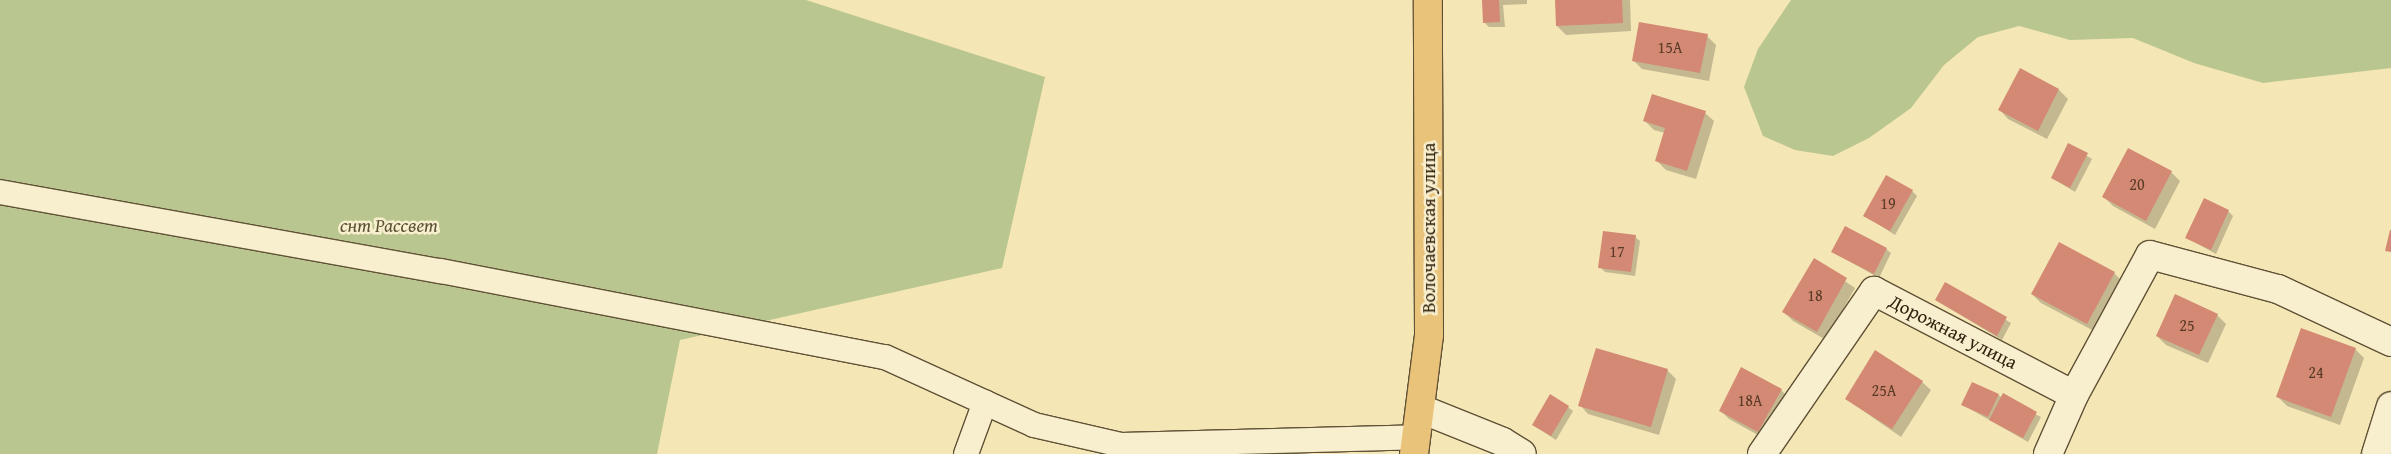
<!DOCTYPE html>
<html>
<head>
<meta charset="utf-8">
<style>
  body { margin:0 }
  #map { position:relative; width:2391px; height:454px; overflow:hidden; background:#f5e6b5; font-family:"Gentium Book Plus",serif }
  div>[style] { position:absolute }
  .green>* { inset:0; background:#bac68f }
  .shadow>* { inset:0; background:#0003 }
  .building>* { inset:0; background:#d38973 }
  .roads { filter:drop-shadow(1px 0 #605136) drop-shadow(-1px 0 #605136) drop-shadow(0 1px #605136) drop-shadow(0 -1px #605136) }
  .lane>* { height:24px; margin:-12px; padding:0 12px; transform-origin:12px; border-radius:12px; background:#f8efcf }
  .street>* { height:28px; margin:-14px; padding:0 14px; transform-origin:14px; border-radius:14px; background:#f8efcf }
  .primary>* { height:28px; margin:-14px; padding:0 14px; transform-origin:14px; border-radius:14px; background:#eac37a }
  span { translate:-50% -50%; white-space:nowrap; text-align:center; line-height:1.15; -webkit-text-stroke:5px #f8efcf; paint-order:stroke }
  .number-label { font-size:16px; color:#583a26 }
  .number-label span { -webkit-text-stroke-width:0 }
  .park-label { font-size:19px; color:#595133; font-style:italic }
  .street-label { font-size:19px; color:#2f1f0c }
</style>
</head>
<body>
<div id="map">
  <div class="green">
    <div style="clip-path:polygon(0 0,806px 0,1045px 77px,1002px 268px,680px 340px,657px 454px,0 454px)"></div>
    <div style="clip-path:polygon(1791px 0,2391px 0,2391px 68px,2263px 83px,2194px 63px,2133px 38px,2070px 40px,2019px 26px,1978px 37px,1944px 65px,1911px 108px,1869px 138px,1833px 156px,1795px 150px,1763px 136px,1744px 87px,1758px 49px)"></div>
  </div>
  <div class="shadow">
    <div style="clip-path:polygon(1484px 0,1527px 0,1527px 4px,1503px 5px,1505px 27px,1489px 27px,1484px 22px)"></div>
    <div style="clip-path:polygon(1556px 0,1630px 0,1631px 31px,1566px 35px,1557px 26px)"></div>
    <div style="clip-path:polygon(1707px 36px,1716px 45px,1709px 81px,1642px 69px,1633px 60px)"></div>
    <div style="clip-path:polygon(2020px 70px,2059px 90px,2068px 99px,2047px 139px,2008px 119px,2000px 110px)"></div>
    <div style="clip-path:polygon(1705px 113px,1714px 121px,1696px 179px,1666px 170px,1657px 161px,1665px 133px,1654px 130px,1645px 121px)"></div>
    <div style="clip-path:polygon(2069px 145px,2092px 159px,2075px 192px,2052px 178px)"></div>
    <div style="clip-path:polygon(2129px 150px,2171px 172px,2180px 181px,2155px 229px,2113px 206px,2104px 197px)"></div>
    <div style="clip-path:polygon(1912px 191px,1917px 196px,1895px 235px,1864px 215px)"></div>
    <div style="clip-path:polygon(2228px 211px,2233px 216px,2216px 254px,2187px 238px)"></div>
    <div style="clip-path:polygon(1635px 237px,1640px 241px,1635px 276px,1605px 272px,1600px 267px)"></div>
    <div style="clip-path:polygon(1886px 249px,1891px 253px,1879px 278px,1833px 252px)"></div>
    <div style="clip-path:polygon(1814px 260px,1855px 288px,1826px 340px,1793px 321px,1784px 312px)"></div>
    <div style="clip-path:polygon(2114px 273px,2123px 282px,2096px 332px,2041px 303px,2032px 294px)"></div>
    <div style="clip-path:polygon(1946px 283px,2011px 323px,2002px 340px,1936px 300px)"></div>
    <div style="clip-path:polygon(2217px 315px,2226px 324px,2208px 363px,2166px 345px,2157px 336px)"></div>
    <div style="clip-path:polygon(2355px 349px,2364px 358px,2340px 425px,2287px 406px,2278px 397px)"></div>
    <div style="clip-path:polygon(1667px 370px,1676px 379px,1659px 435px,1588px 414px,1580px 405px)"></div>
    <div style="clip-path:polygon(1922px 382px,1931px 390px,1901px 437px,1846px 399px)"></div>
    <div style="clip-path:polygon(1781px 390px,1790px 399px,1767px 440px,1729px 419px,1720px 410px)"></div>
    <div style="clip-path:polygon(1998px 395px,2041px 417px,2028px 442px,1963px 405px)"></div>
    <div style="clip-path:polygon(1568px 407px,1573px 411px,1556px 440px,1533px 425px)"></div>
  </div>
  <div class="building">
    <div style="clip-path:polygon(1482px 0,1499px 0,1500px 22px,1483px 23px)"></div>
    <div style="clip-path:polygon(1555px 0,1622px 0,1623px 23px,1556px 26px)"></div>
    <div style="clip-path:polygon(1639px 22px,1708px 34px,1700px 73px,1632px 61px)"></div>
    <div style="clip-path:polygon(2020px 68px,2059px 89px,2038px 131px,1998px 110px)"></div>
    <div style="clip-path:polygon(1652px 94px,1706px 111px,1687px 171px,1655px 161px,1665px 128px,1643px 121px)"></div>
    <div style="clip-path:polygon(2068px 143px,2088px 153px,2070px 188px,2051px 178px)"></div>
    <div style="clip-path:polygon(2128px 148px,2172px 171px,2146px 221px,2102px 197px)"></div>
    <div style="clip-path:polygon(1886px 175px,1913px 190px,1890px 231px,1863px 216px)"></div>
    <div style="clip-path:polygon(2204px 198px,2229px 210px,2211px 250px,2185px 238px)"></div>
    <div style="clip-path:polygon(1845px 226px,1887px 248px,1874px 274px,1831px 252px)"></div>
    <div style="clip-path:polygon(2390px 230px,2391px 230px,2391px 252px,2385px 251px)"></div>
    <div style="clip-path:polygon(1603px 231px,1636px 235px,1631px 272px,1598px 268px)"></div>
    <div style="clip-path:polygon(2059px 242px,2115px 272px,2087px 324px,2031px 294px)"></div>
    <div style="clip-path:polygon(1814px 258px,1847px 278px,1817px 332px,1782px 312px)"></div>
    <div style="clip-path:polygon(1945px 282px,2007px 317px,1997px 336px,1935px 300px)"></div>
    <div style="clip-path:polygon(2175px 294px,2218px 314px,2199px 355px,2156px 336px)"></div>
    <div style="clip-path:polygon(2301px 328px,2356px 348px,2331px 417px,2276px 397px)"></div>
    <div style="clip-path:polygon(1596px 348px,1668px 369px,1651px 427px,1578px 406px)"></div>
    <div style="clip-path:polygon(1875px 350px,1923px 381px,1892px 429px,1845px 399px)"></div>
    <div style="clip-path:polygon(1741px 367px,1782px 389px,1758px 432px,1719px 411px)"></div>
    <div style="clip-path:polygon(1972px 382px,1999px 394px,1988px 417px,1961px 405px)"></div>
    <div style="clip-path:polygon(2003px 393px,2037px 412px,2023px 438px,1989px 420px)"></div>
    <div style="clip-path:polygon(1550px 394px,1569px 406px,1551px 436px,1532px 425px)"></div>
  </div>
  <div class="roads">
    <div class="lane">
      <div style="left:0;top:192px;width:448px;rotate:10.2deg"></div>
      <div style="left:441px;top:271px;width:452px;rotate:11deg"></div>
      <div style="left:885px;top:357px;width:164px;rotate:24.5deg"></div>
      <div style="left:1034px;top:425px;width:89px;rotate:12.9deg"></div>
      <div style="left:1121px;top:445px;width:296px;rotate:-1.5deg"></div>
      <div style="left:966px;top:454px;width:55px;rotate:-69.9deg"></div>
    </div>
    <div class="street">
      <div style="left:1421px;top:409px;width:88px;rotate:21.9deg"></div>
      <div style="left:1503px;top:442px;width:22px;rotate:32deg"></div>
      <div style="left:1762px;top:454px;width:198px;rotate:-55.5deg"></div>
      <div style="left:1874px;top:291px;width:225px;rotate:27.5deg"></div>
      <div style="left:2048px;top:454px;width:64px;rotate:-66.2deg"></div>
      <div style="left:2074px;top:395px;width:159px;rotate:-61.5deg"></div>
      <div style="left:2150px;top:255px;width:132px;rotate:14.9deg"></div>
      <div style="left:2278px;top:289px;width:125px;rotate:25.1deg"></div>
      <div style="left:2376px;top:454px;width:50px;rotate:-72.6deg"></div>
    </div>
    <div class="primary">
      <div style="left:1414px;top:454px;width:120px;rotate:-82.8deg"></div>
      <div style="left:1429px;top:335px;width:335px;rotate:-90.2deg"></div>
    </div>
  </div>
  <div class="number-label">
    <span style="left:1670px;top:47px">15А</span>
    <span style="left:2137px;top:184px">20</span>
    <span style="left:1888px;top:203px">19</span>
    <span style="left:1617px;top:251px">17</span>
    <span style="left:1815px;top:295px">18</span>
    <span style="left:2187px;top:325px">25</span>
    <span style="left:2316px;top:372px">24</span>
    <span style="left:1884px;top:390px">25А</span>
    <span style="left:1750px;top:400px">18А</span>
  </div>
  <div class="park-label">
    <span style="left:389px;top:226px">снт Рассвет</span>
  </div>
  <div class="street-label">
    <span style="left:1429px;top:228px;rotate:-90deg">Волочаевская улица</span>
    <span style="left:1953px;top:332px;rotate:27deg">Дорожная улица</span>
  </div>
</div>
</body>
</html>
